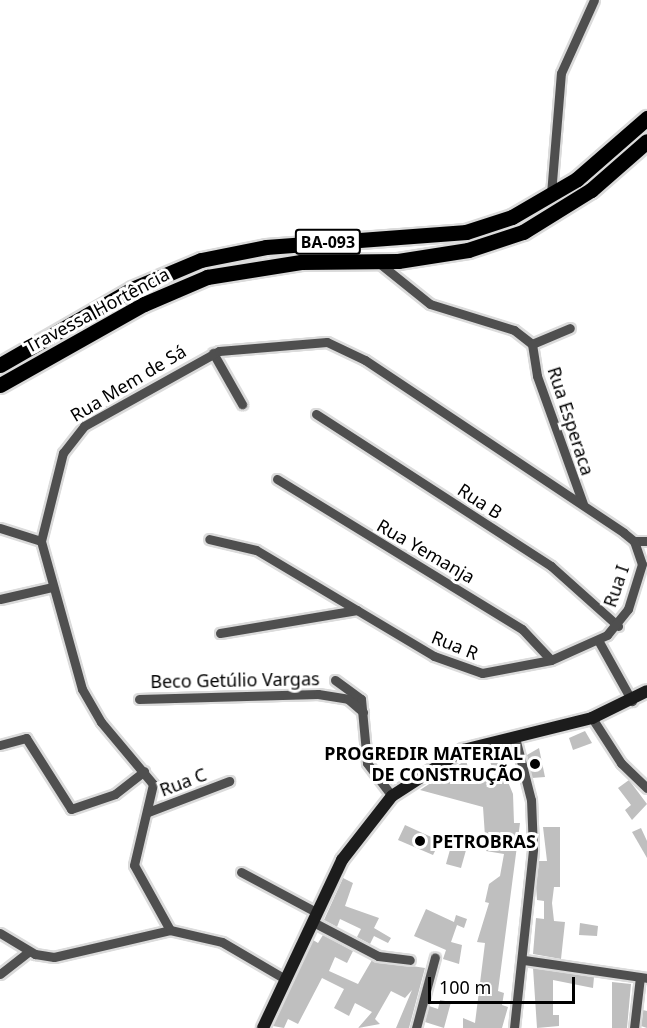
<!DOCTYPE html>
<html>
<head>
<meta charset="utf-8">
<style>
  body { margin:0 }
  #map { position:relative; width:647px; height:1028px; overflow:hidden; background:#fff; font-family:"Noto Sans",sans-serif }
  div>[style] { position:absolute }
  .building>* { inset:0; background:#bfbfbf }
  .roads { filter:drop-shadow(2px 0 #dbdbdb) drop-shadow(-2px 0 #dbdbdb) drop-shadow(0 2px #dbdbdb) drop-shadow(0 -2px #dbdbdb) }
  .minor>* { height:9px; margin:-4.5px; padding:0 4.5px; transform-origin:4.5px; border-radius:4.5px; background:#4f4f4f }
  .secondary>* { height:12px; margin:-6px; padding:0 6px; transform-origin:6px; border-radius:6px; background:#1c1c1c }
  .primary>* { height:15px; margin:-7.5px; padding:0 7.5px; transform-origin:7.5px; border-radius:7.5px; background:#000 }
  .dots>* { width:16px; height:16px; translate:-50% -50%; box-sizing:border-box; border:3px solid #fff; border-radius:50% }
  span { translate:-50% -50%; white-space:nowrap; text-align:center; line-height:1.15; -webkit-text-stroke:6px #fff; paint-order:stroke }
  .shield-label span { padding:2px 4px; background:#fff; border:2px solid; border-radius:4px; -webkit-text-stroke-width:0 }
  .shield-label { font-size:16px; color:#000; font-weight:700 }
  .street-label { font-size:18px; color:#000 }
  .poi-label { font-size:18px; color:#000; font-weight:700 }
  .right { translate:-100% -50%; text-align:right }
  .left { translate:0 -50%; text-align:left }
  .scale { position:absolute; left:428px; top:977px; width:147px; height:27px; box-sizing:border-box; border:3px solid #000; border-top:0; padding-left:8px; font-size:18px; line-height:21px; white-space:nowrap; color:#000; -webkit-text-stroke:4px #fff; paint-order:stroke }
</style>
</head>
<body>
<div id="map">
  <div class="building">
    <div style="clip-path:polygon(585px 731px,592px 743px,573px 750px,569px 738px)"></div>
    <div style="clip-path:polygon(539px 748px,545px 777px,532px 778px,527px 755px)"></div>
    <div style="clip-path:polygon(496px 753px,513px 794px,514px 823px,520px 823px,498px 991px,504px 993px,502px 1005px,508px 1007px,502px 1028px,463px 1028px,463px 1018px,475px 1023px,485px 943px,477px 942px,489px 903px,485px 902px,489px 884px,500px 876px,504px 854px,486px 851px,483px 807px,420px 790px,466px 760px,472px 783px,496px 778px,488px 756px)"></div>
    <div style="clip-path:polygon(629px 780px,647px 804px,632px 820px,625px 810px,631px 805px,618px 788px)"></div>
    <div style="clip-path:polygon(405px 825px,440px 841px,433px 855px,398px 840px)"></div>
    <div style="clip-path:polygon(543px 827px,560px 827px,560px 887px,554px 887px,552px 903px,554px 921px,565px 922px,561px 959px,533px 954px,536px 918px,544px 919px,544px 901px,537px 900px,536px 886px,539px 861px,547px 861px)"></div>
    <div style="clip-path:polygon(641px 828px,647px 841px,647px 858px,632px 832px)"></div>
    <div style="clip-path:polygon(453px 839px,468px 843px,461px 868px,446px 864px)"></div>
    <div style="clip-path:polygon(343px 878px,353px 883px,345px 906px,379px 918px,374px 928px,391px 938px,388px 943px,374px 936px,370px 944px,357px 937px,361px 929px,340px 919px,337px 927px,324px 920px)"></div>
    <div style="clip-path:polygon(426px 909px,454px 922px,456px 915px,467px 919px,464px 928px,457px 925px,451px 942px,462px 945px,459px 964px,443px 959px,446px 950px,414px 936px)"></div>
    <div style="clip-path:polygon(580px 923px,598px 926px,597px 936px,579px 935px)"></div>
    <div style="clip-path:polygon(323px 935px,353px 951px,347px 963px,335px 957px,329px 971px,358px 984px,372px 960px,425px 968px,409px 1028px,396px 1028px,412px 990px,405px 998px,391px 991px,375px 1019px,380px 1024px,358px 1028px,372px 1012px,355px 1003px,349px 1016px,334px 1008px,344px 989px,322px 978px,298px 1024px,288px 1019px,284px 1028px,273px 1026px,313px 940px,318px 943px)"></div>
    <div style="clip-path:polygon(533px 968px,594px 977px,593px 988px,553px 980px,553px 1015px,559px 1015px,559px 1026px,537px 1028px)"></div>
    <div style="clip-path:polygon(612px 982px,631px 984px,627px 1028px,612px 1028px)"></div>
    <div style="clip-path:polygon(440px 1000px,451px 1002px,444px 1028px,425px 1022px,429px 1006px,438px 1009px)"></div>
    <div style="clip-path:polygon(643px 1010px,647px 1011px,647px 1028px,641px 1026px)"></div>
  </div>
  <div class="roads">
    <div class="minor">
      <div style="left:551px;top:194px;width:121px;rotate:-85.3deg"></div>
      <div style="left:561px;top:73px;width:80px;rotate:-65.7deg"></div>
      <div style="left:379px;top:263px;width:65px;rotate:38.8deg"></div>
      <div style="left:430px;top:304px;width:88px;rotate:17.2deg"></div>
      <div style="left:514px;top:330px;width:23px;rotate:38deg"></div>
      <div style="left:532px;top:344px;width:41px;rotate:-22.8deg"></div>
      <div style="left:532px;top:344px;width:32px;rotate:81deg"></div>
      <div style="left:537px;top:376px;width:136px;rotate:70.2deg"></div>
      <div style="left:213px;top:353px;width:59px;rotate:60.4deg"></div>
      <div style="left:316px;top:414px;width:280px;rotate:32.9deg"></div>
      <div style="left:551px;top:566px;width:90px;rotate:41.8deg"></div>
      <div style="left:277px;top:479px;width:287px;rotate:31.5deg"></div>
      <div style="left:522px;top:629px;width:42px;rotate:46.9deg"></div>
      <div style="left:0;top:528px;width:43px;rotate:17.6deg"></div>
      <div style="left:634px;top:541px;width:13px"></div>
      <div style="left:0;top:599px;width:53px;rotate:-13deg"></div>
      <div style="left:220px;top:633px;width:139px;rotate:-9.5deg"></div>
      <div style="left:598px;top:640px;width:70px;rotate:60.9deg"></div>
      <div style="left:335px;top:680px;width:32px;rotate:36deg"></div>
      <div style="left:361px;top:699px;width:64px;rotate:84.6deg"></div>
      <div style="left:367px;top:763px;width:41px;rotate:52.9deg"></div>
      <div style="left:139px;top:699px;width:179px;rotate:-1.6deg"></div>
      <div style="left:318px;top:694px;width:30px;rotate:9deg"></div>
      <div style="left:348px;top:699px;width:20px;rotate:41deg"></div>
      <div style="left:592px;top:718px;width:54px;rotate:57.2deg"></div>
      <div style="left:621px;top:763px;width:36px;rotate:44deg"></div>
      <div style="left:0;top:745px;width:27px;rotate:-15deg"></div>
      <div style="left:26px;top:738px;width:84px;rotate:57.6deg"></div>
      <div style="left:71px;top:809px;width:46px;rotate:-18.8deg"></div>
      <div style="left:115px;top:794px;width:37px;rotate:-38deg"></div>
      <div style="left:148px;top:812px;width:87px;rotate:-20.9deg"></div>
      <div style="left:241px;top:872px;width:85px;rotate:28.1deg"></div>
      <div style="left:313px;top:922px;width:73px;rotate:27.6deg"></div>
      <div style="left:378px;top:956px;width:32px;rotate:7deg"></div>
      <div style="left:170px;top:930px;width:74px;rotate:-119deg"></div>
      <div style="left:134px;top:865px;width:83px;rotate:-76.8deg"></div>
      <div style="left:153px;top:784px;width:81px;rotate:-130deg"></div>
      <div style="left:101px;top:722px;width:38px;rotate:-120deg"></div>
      <div style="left:82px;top:689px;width:154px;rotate:-105.5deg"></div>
      <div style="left:41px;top:541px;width:91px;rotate:-76deg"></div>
      <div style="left:63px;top:453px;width:34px;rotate:-52deg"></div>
      <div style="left:84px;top:426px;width:154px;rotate:-29.1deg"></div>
      <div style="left:219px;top:351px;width:108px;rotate:-4.8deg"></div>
      <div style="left:327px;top:342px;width:42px;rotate:25.3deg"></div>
      <div style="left:365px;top:360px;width:311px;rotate:33.7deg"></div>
      <div style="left:624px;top:533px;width:13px;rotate:39deg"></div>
      <div style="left:634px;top:541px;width:24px;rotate:71deg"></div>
      <div style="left:642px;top:564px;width:47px;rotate:107.3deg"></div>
      <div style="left:628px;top:609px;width:33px;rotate:129deg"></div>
      <div style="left:607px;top:635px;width:61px;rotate:155.9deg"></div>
      <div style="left:551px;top:660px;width:70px;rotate:169.3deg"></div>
      <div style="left:482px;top:673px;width:51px;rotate:-160.5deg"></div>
      <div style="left:434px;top:656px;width:207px;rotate:-149.2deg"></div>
      <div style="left:256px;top:550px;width:48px;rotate:-166.8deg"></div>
      <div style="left:0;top:933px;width:41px;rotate:31deg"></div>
      <div style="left:35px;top:954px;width:19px;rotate:9deg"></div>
      <div style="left:54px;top:957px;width:119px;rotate:-13.1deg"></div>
      <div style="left:170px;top:930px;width:53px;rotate:13deg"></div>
      <div style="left:222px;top:942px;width:73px;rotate:30.4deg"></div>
      <div style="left:524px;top:960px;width:124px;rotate:8.3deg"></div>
      <div style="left:0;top:974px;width:37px;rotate:-38deg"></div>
      <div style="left:416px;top:1028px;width:73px;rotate:-75deg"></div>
      <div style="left:514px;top:1028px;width:180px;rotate:-83.9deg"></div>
      <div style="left:533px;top:849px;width:49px;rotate:-92.3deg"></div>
      <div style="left:531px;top:800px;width:65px;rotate:-104.3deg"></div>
      <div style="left:634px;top:1028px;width:51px;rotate:-83.3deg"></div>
    </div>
    <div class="secondary">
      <div style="left:263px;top:1028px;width:186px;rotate:-64.8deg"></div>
      <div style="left:342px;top:860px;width:81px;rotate:-52deg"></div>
      <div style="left:392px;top:796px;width:85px;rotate:-32.9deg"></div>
      <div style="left:463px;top:750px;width:133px;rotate:-13.9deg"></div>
      <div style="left:592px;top:718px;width:61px;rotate:-26.1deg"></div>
    </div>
    <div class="primary">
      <div style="left:0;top:365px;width:152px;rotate:-29.9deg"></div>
      <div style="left:132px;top:289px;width:75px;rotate:-22.8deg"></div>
      <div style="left:201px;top:260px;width:66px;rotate:-11.3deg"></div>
      <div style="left:266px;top:247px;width:201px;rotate:-4.3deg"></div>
      <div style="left:466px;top:232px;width:48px;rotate:-18.1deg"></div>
      <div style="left:512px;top:217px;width:75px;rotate:-30.3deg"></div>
      <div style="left:577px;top:179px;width:93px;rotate:-41.1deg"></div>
      <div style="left:0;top:385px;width:165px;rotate:-29.4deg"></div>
      <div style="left:144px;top:304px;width:69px;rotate:-23.2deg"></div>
      <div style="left:207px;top:277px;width:95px;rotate:-9.1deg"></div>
      <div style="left:301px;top:262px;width:97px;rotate:-0.6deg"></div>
      <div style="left:398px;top:261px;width:71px;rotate:-8.9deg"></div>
      <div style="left:468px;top:250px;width:58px;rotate:-18.1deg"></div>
      <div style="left:523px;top:232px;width:80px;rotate:-31.7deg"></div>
      <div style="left:591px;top:190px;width:74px;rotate:-41.2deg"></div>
    </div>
  </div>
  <div class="dots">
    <div style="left:535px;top:764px;background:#000"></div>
    <div style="left:420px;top:841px;background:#000"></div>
  </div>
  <div class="shield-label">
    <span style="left:328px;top:242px">BA-093</span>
  </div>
  <div class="street-label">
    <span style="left:97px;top:310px;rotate:-28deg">Travessa Hortência</span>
    <span style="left:128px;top:383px;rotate:-31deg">Rua Mem de Sá</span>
    <span style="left:571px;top:421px;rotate:72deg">Rua Esperaca</span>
    <span style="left:480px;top:501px;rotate:33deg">Rua B</span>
    <span style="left:426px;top:551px;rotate:30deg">Rua Yemanja</span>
    <span style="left:616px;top:586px;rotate:-71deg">Rua I</span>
    <span style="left:455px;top:645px;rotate:22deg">Rua R</span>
    <span style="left:235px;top:680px;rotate:-1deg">Beco Getúlio Vargas</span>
    <span style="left:183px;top:782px;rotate:-21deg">Rua C</span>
  </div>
  <div class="poi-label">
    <span class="right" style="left:523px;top:764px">PROGREDIR MATERIAL<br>DE CONSTRUÇÃO</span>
    <span class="left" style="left:432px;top:841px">PETROBRAS</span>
  </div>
  <div class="scale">100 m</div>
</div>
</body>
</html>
